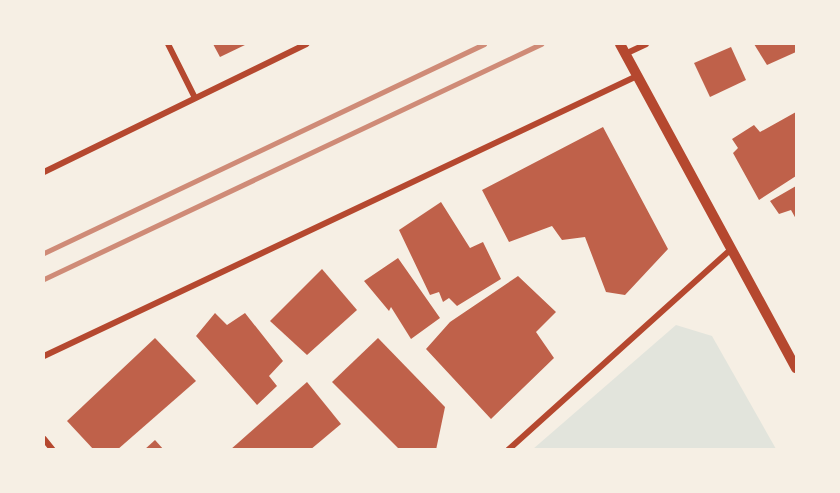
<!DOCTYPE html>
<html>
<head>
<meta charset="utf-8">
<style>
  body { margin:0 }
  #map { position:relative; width:840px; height:493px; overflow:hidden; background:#f6efe4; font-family:Montserrat,sans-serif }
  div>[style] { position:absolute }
  .green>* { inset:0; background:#e2e4dc }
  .building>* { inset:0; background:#bf614a }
  .minor>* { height:6px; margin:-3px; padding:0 3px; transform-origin:3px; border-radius:3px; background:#b5482f }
  .tertiary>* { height:10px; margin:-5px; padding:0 5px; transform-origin:5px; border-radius:5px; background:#b5482f }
  .rail>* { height:4.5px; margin:-2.25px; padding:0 2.25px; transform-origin:2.25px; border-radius:2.25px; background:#cf8b77 }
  span { translate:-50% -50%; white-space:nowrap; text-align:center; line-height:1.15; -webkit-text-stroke:5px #f6efe4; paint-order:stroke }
  .frame { position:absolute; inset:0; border:45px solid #f6efe4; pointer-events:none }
</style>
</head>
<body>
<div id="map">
  <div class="green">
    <div style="clip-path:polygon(676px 325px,712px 336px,776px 449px,533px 449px)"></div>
  </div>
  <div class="building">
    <div style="clip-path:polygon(213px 44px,247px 44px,220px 57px)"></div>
    <div style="clip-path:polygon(754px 44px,796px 44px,796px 52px,767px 65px)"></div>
    <div style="clip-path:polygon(731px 47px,746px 80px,710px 97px,694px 63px)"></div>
    <div style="clip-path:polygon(796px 112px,796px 176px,759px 200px,733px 153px,738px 148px,732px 139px,754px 125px,760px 132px)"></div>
    <div style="clip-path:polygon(603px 127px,668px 249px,625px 295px,606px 292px,585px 237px,562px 240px,552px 226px,509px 242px,482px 190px)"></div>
    <div style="clip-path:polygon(796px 186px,796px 219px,791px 210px,779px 214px,770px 201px)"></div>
    <div style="clip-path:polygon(441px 202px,470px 248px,483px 242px,501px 279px,457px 306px,449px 298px,443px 302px,439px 292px,430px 295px,399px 230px)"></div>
    <div style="clip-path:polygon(398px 258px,440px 318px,411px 339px,391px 307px,389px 311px,364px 281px)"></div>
    <div style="clip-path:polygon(322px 269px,357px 310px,307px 355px,270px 321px)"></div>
    <div style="clip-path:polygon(518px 276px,556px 312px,536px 332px,554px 358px,491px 419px,426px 349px,450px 322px)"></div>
    <div style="clip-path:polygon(215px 313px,227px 325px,245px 313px,283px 361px,269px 376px,277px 386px,257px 405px,196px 336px)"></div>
    <div style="clip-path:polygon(155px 338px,196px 381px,117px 450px,94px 450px,67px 421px)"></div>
    <div style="clip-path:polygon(378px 338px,445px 407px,436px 450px,400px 450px,332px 382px)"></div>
    <div style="clip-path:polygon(307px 382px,341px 424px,310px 450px,230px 450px)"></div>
    <div style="clip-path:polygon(155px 440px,164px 450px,144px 450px)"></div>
  </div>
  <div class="minor">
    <div style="left:168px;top:44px;width:60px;rotate:63.4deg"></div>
    <div style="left:625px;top:54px;width:23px;rotate:-25deg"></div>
    <div style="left:44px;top:172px;width:292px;rotate:-26deg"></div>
    <div style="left:44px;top:356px;width:654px;rotate:-25.27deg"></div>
    <div style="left:44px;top:439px;width:14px;rotate:51deg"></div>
    <div style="left:508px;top:450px;width:299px;rotate:-42deg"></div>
  </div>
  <div class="tertiary">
    <div style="left:620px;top:44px;width:369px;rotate:61.5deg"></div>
  </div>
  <div class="rail">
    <div style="left:44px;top:253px;width:487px;rotate:-25.4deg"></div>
    <div style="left:44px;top:279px;width:550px;rotate:-25.31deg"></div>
  </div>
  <div class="frame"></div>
</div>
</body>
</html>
